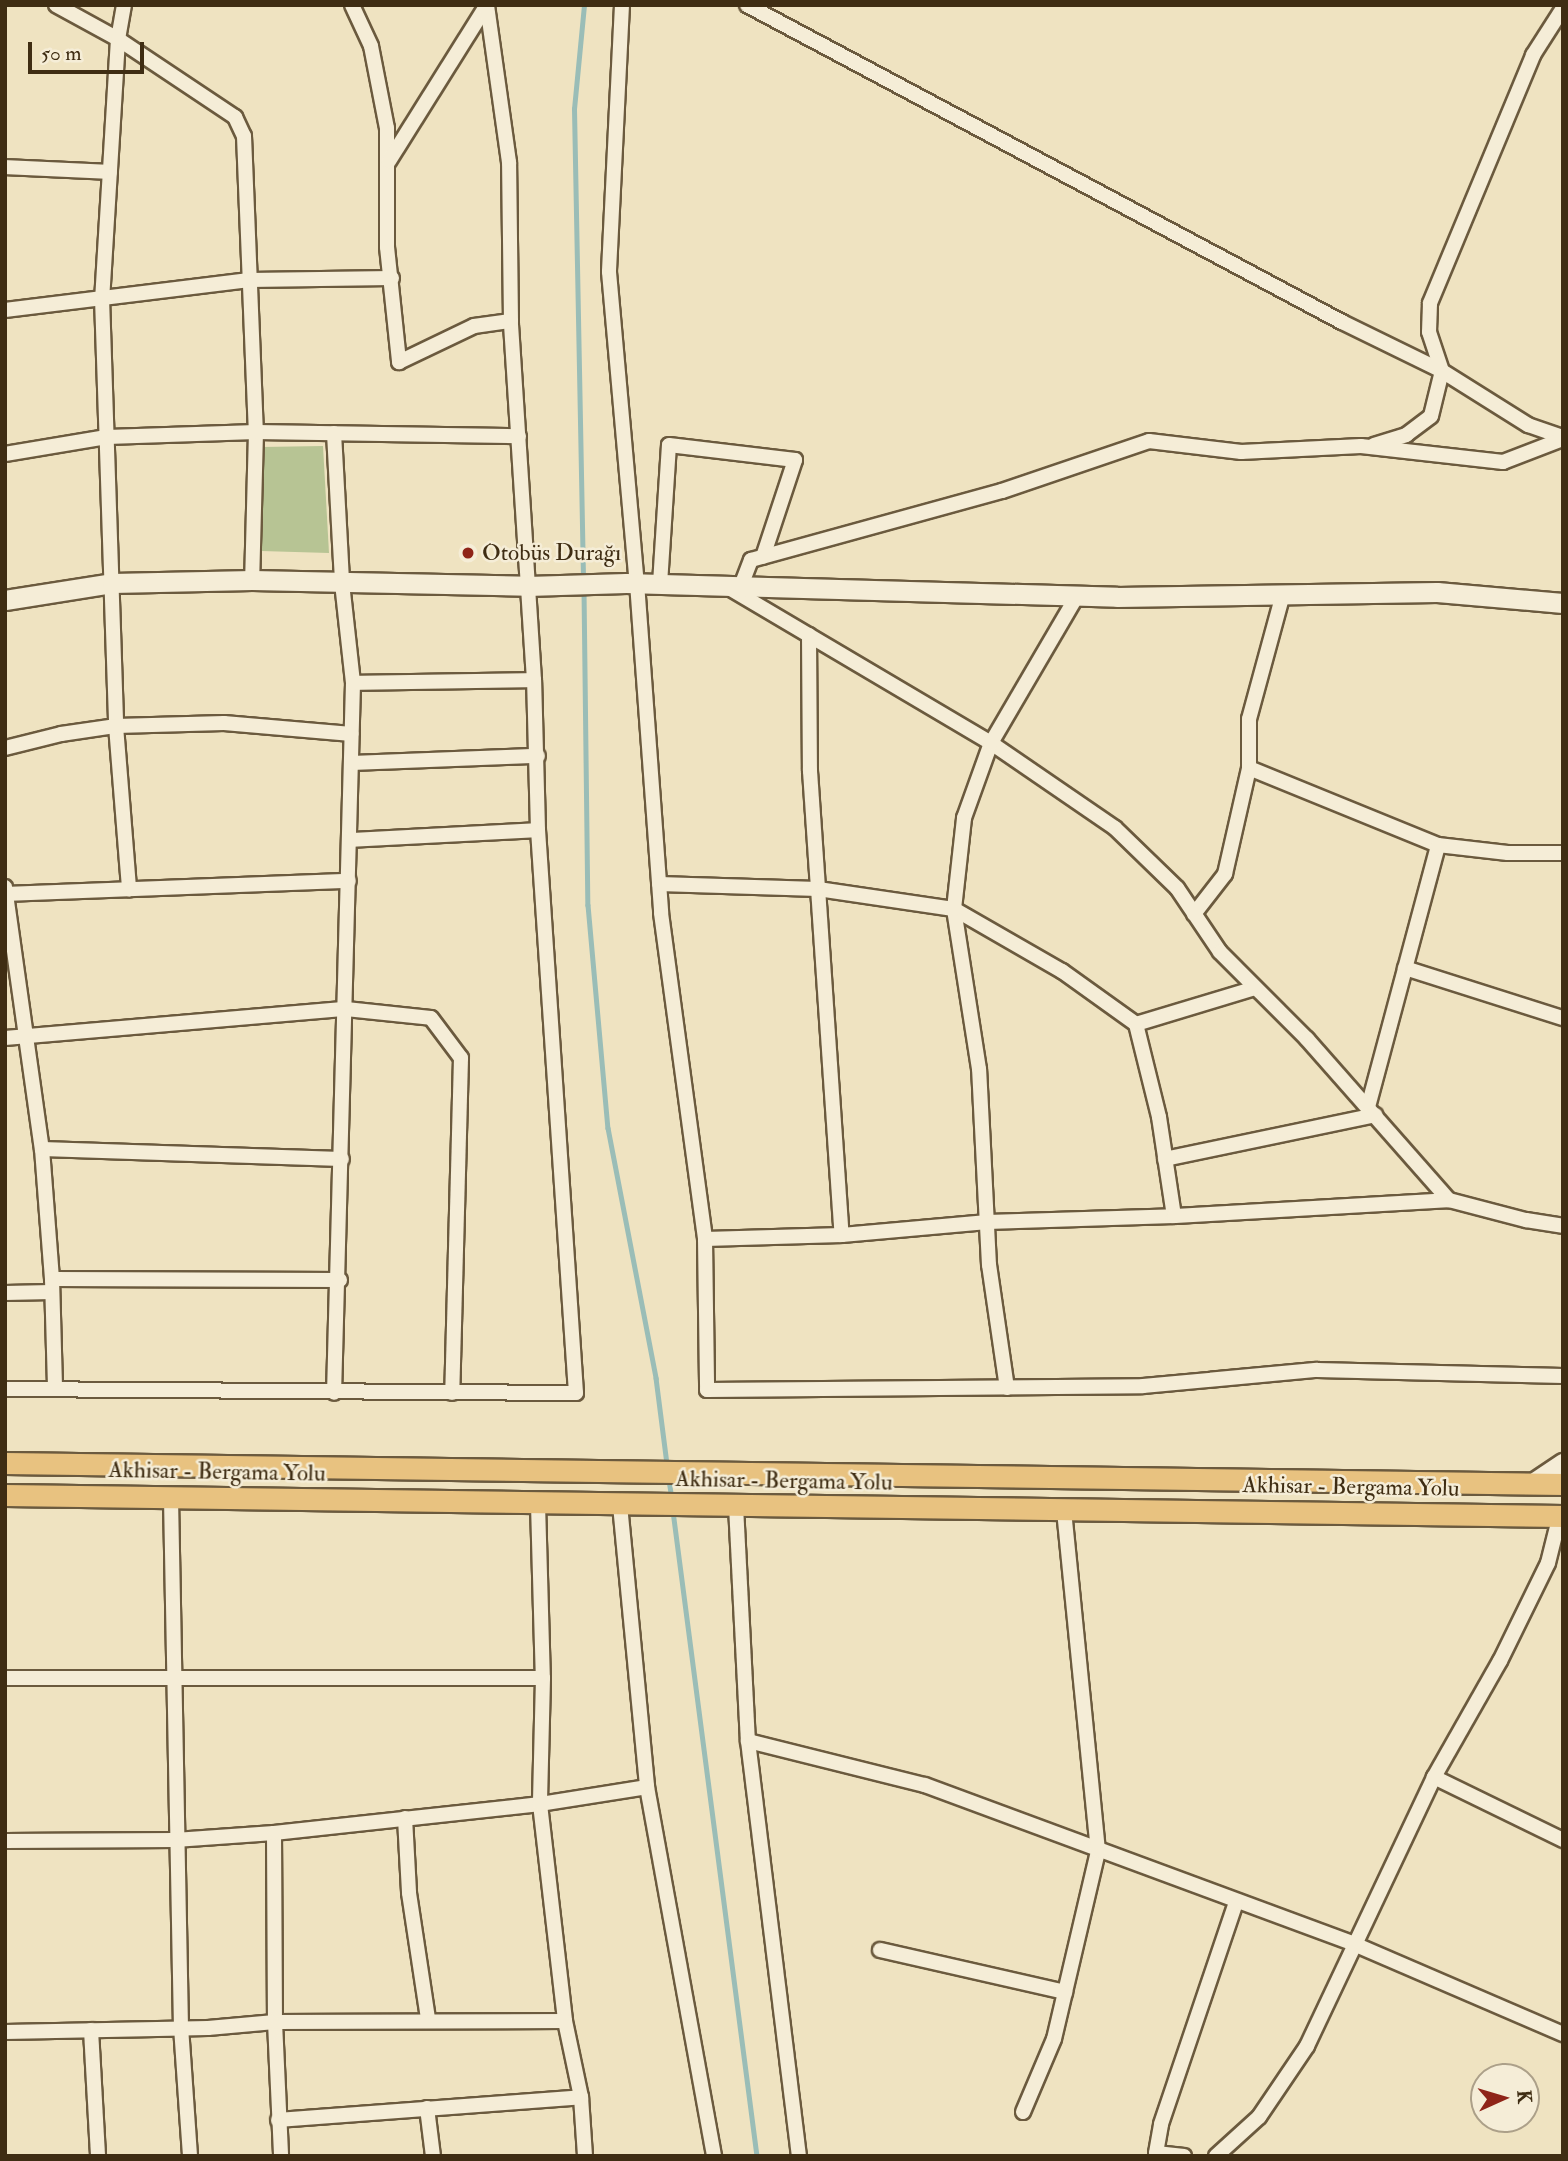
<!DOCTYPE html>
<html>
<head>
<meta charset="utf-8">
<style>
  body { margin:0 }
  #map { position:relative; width:1568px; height:2161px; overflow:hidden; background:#efe3c1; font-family:"IM FELL Double Pica",serif }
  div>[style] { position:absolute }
  .green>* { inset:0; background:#b7c494 }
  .stream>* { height:4.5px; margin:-2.25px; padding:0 2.25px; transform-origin:2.25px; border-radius:2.25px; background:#9abdb7 }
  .roads { filter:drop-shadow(2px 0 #6b5a3e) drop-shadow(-2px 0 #6b5a3e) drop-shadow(0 2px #6b5a3e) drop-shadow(0 -2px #6b5a3e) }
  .street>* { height:14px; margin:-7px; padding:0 7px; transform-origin:7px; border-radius:7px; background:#f5edd7 }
  .secondary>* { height:19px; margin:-9.5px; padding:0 9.5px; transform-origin:9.5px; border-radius:9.5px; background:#f5edd7 }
  .primary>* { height:21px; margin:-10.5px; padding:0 10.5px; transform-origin:10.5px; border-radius:10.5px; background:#e8c280 }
  .dots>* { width:19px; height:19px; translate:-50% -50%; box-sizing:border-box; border:4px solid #f5edd7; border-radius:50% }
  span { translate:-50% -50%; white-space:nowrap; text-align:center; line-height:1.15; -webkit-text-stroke:5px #f5edd7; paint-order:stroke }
  .poi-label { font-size:23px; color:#3f2d13 }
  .left { translate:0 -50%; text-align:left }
  .street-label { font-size:23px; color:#3f2d13 }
  .frame { position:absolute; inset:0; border:7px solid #3f2d13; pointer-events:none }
  .north { position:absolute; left:1470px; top:2063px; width:70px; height:70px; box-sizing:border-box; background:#f5edd7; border:2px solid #aca089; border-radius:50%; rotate:86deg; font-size:19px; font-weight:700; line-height:28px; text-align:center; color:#3f2d13 }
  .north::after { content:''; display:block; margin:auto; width:24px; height:32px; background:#8f2418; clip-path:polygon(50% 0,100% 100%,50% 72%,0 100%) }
  .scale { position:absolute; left:28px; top:42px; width:116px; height:32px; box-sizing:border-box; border:4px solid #3f2d13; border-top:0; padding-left:9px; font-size:21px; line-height:24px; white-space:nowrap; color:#3f2d13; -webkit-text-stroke:5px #f5edd7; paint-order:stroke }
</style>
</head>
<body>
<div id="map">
  <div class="green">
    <div style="clip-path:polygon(323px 446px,329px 553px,261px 551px,262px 447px)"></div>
  </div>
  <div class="stream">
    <div style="left:583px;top:578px;width:469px;rotate:-91.1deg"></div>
    <div style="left:574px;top:109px;width:104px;rotate:-84.5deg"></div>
    <div style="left:584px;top:590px;width:315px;rotate:89.3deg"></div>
    <div style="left:588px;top:905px;width:224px;rotate:84.9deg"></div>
    <div style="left:608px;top:1128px;width:255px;rotate:79.1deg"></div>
    <div style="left:656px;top:1378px;width:87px;rotate:82.7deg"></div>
    <div style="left:669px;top:1480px;width:19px;rotate:81deg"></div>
    <div style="left:673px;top:1511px;width:650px;rotate:82.58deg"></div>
  </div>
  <div class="roads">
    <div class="street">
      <div style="left:56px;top:5px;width:71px;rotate:28.7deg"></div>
      <div style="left:118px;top:39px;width:141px;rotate:33.7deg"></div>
      <div style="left:235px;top:117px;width:21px;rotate:65deg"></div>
      <div style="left:244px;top:136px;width:296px;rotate:87.7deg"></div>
      <div style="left:256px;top:432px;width:148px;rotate:91.5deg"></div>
      <div style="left:124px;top:5px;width:35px;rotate:100deg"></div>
      <div style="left:118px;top:39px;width:259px;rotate:93.5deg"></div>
      <div style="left:102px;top:298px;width:428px;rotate:88.1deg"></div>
      <div style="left:116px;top:726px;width:164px;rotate:85.4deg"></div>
      <div style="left:352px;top:5px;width:45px;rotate:65.1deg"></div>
      <div style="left:371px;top:46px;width:84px;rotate:79deg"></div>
      <div style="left:387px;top:128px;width:119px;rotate:90deg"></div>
      <div style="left:387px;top:247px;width:116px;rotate:84deg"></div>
      <div style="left:399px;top:362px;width:83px;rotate:-25.6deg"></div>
      <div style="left:474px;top:326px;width:37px;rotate:-8deg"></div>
      <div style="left:622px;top:5px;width:267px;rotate:92.8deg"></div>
      <div style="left:609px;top:272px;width:312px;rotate:84.9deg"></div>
      <div style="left:637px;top:583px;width:331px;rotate:85.8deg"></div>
      <div style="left:661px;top:913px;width:329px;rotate:82.3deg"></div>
      <div style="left:705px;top:1239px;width:151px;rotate:89.2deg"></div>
      <div style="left:707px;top:1390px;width:436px;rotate:-0.5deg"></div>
      <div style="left:1143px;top:1386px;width:175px;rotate:-5.3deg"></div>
      <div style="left:1317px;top:1370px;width:246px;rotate:1.4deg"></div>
      <div style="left:747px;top:5px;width:674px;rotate:28.05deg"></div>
      <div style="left:1342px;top:322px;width:111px;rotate:26.1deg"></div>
      <div style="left:1442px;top:371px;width:102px;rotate:32.1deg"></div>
      <div style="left:1528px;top:425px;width:37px;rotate:19deg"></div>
      <div style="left:389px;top:161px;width:184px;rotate:-57.9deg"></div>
      <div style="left:5px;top:167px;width:105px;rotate:2.7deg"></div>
      <div style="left:5px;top:310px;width:246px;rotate:-7deg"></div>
      <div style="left:249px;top:280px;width:143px;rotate:-0.8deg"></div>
      <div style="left:334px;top:433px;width:150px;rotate:86.9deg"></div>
      <div style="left:342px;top:583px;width:101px;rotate:83.7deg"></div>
      <div style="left:353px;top:683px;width:710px;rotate:91.53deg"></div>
      <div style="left:1374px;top:445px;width:34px;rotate:-17deg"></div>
      <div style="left:1406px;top:435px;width:31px;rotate:-37deg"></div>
      <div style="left:1431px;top:416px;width:46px;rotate:-76.3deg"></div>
      <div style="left:1442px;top:371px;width:41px;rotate:-108.4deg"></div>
      <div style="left:1429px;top:332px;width:29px;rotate:-88deg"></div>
      <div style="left:1430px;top:303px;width:269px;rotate:-67.4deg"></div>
      <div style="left:1533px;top:55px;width:56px;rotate:-57.4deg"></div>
      <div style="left:5px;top:454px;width:103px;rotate:-9.5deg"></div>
      <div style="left:107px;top:437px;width:149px;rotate:-1.9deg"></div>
      <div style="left:256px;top:432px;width:263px;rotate:0.9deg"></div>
      <div style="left:660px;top:584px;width:139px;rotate:-86.3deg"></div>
      <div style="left:669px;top:445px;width:127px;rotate:6.8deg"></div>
      <div style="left:795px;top:460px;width:102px;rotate:108.3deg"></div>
      <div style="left:741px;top:586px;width:28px;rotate:-69deg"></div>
      <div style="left:751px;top:560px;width:260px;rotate:-15.4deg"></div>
      <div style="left:1002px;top:491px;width:155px;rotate:-18.8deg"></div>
      <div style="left:1149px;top:441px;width:93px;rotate:6.8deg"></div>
      <div style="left:1241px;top:452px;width:120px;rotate:-2.9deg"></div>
      <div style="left:1361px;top:446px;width:143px;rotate:6.4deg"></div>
      <div style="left:1503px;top:462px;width:64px;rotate:-21deg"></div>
      <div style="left:729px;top:588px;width:304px;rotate:30.6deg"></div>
      <div style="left:991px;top:743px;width:150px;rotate:34.4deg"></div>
      <div style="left:1115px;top:828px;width:86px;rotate:44.1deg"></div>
      <div style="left:1177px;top:888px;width:77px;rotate:56.1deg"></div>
      <div style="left:1220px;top:952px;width:123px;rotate:45deg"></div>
      <div style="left:1307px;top:1039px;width:215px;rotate:48.6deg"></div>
      <div style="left:1449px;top:1200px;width:80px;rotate:14.6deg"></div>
      <div style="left:1526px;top:1220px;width:37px;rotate:9deg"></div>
      <div style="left:1283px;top:594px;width:130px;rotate:105.2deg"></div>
      <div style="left:1249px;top:719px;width:49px;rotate:90deg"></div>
      <div style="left:1249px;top:768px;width:204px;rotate:22.2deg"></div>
      <div style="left:1438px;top:845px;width:70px;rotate:6.5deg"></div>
      <div style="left:1508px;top:853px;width:55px"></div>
      <div style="left:809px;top:635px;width:136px;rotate:89.6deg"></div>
      <div style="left:810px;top:771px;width:465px;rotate:86.1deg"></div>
      <div style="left:353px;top:683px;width:181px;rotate:-0.9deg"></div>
      <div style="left:5px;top:748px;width:58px;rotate:-14deg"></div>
      <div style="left:61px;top:734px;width:56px;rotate:-8.3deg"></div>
      <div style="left:116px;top:726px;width:108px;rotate:-1.6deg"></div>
      <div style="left:224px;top:723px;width:128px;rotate:4.9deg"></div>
      <div style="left:352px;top:763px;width:186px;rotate:-2.2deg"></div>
      <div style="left:350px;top:840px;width:188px;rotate:-3deg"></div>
      <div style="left:659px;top:884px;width:159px;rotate:1.8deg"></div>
      <div style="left:818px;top:889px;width:137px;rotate:8.4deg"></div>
      <div style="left:954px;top:909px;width:125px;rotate:29.9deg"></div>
      <div style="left:1062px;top:971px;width:91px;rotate:35.6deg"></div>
      <div style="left:1136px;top:1024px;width:96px;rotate:76.1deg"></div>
      <div style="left:1159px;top:1117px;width:100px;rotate:81.4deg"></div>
      <div style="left:5px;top:887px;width:265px;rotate:82deg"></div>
      <div style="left:42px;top:1149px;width:130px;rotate:85.6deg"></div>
      <div style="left:52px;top:1279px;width:110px;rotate:88.4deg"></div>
      <div style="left:5px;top:894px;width:344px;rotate:-2.2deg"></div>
      <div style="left:1194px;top:914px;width:51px;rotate:-52.2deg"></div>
      <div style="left:1225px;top:874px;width:109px;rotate:-77.2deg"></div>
      <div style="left:1405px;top:968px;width:166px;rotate:17.6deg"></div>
      <div style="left:1136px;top:1024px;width:124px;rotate:-16.8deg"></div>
      <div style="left:5px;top:1038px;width:342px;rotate:-4.9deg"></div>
      <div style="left:346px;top:1009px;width:85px;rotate:6deg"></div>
      <div style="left:431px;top:1018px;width:50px;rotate:53.1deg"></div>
      <div style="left:461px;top:1058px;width:335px;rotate:91.5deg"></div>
      <div style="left:1368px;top:1107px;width:271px;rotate:-75deg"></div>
      <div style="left:42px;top:1149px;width:300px;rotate:1.9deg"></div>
      <div style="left:1165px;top:1159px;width:215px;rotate:-11.8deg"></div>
      <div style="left:705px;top:1239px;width:137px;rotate:-1.7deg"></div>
      <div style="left:842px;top:1235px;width:146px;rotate:-5.1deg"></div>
      <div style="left:987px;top:1222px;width:187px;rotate:-1.8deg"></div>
      <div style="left:1174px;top:1216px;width:275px;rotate:-3.3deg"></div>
      <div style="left:52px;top:1279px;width:288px;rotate:0.2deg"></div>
      <div style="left:5px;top:1293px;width:47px;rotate:-1.2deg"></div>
      <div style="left:1007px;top:1388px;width:124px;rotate:-98.3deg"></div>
      <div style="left:989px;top:1265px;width:196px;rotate:-92.9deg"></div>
      <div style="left:979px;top:1069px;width:162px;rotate:-98.9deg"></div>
      <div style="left:954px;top:909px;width:92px;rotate:-83.7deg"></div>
      <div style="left:964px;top:818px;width:80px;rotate:-70.2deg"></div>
      <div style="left:991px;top:743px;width:170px;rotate:-59.7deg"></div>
      <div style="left:5px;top:1389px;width:571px;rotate:0.4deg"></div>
      <div style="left:576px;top:1393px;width:564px;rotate:-93.86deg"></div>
      <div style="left:538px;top:830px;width:150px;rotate:-91.5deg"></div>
      <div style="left:534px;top:680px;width:360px;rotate:-93.7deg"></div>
      <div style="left:511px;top:321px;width:159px;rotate:-90.7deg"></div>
      <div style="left:509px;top:162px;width:159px;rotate:-98deg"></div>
      <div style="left:171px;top:1498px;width:529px;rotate:88.92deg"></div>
      <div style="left:181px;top:2027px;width:129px;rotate:86deg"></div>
      <div style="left:538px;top:1504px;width:174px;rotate:88.4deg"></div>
      <div style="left:543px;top:1678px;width:126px;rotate:91.4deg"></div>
      <div style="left:540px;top:1804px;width:218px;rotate:83.4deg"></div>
      <div style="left:565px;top:2021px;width:78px;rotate:78.1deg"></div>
      <div style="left:581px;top:2097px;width:59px;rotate:86.1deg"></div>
      <div style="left:620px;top:1505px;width:283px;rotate:84.5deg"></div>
      <div style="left:647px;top:1787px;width:375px;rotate:79.7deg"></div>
      <div style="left:736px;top:1506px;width:235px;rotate:87.1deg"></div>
      <div style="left:748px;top:1741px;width:418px;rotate:83deg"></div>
      <div style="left:5px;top:1678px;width:538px"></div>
      <div style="left:748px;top:1741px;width:182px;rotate:14deg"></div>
      <div style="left:925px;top:1785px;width:458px;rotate:20.3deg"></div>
      <div style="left:1354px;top:1944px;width:228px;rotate:23.3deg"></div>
      <div style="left:1434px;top:1777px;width:144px;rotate:26deg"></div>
      <div style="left:405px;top:1818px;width:75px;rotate:86.9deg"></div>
      <div style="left:409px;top:1893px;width:127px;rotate:81.4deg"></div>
      <div style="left:274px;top:1833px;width:189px;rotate:89.7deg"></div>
      <div style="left:275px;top:2022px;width:134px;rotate:87.4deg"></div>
      <div style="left:5px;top:1841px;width:170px;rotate:-0.3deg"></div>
      <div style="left:175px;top:1840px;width:99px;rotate:-4deg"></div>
      <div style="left:274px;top:1833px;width:268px;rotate:-6.2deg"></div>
      <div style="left:540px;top:1804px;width:108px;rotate:-9deg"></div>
      <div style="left:880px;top:1950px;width:190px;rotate:12.8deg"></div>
      <div style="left:91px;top:2030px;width:126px;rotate:86.8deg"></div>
      <div style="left:5px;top:2032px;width:203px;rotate:-1.1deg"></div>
      <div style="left:208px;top:2028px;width:67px;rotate:-5.1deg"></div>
      <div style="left:275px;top:2022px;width:290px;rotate:-0.2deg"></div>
      <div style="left:427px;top:2108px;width:48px;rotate:82.9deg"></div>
      <div style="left:1023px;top:2112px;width:79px;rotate:-67deg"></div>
      <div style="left:1054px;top:2039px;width:193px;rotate:-76.8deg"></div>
      <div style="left:1098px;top:1851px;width:343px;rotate:-95.7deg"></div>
      <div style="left:278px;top:2120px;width:304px;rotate:-4.3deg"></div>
      <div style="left:1184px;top:2156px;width:28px;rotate:-174deg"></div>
      <div style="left:1156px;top:2153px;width:29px;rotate:-80deg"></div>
      <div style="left:1161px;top:2124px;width:234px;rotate:-71.3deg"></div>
      <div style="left:1216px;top:2156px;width:58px;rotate:-42.2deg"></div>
      <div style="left:1259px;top:2117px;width:86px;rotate:-55.9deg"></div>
      <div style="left:1307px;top:2046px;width:297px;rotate:-64.7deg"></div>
      <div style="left:1434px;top:1777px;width:133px;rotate:-60.4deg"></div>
      <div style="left:1500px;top:1661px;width:109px;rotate:-63.9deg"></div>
      <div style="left:1548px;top:1563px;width:49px;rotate:-76deg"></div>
    </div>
    <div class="secondary">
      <div style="left:5px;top:600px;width:108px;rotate:-9deg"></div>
      <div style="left:112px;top:583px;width:140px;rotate:-1.2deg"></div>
      <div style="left:252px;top:580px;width:275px;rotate:1.2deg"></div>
      <div style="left:527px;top:586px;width:99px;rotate:-1.7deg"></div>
      <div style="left:626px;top:583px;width:491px;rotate:1.6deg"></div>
      <div style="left:1117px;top:597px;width:320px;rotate:-0.9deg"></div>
      <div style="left:1437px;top:592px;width:126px;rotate:5deg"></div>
      <div style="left:1533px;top:1483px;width:36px;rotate:-34deg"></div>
    </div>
    <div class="primary">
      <div style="left:5px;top:1463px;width:1558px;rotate:0.77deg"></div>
      <div style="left:5px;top:1495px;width:1558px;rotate:0.77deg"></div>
    </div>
  </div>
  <div class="dots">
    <div style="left:468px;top:553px;background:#8f2418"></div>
  </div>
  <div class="poi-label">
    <span class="left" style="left:482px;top:553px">Otobüs Durağı</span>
  </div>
  <div class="street-label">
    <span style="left:217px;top:1472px;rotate:1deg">Akhisar - Bergama Yolu</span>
    <span style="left:784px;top:1481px;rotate:1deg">Akhisar - Bergama Yolu</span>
    <span style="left:1351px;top:1487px;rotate:1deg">Akhisar - Bergama Yolu</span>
  </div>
  <div class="frame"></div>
  <div class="north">K</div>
  <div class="scale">50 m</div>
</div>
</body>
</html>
